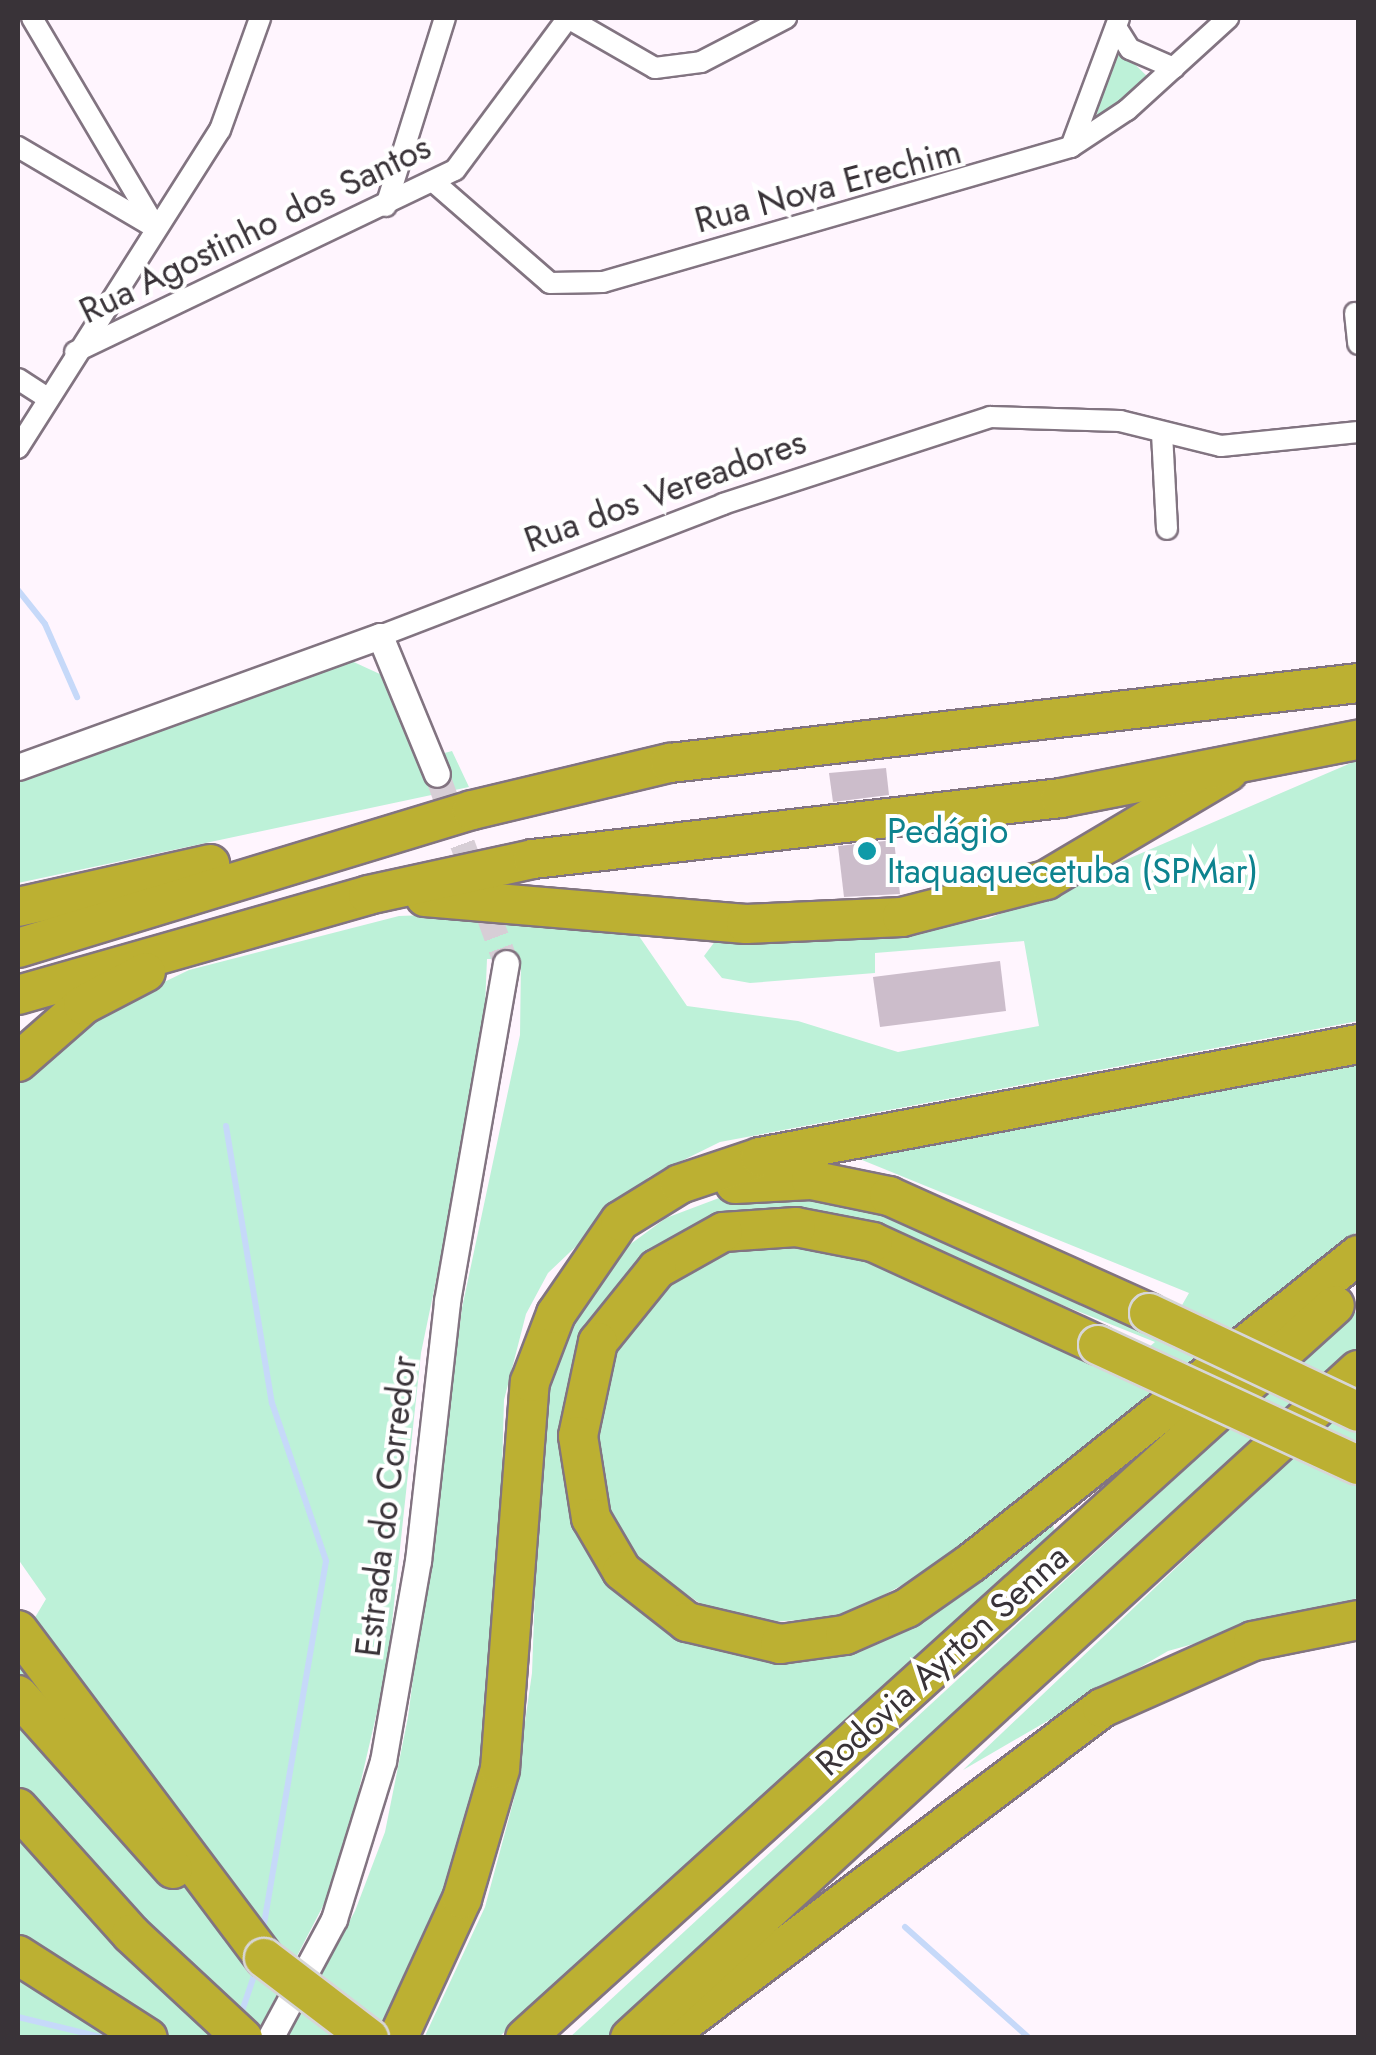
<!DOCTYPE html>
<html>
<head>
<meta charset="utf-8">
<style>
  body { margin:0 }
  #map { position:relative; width:1376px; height:2055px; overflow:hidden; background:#fff5fe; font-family:Jost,sans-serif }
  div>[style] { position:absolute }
  .green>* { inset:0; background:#bdf1d8 }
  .stream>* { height:6px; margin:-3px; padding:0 3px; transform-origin:3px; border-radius:3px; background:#c6d9f9 }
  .building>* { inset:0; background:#ccbdcb }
  .tertiary-tunnel>* { height:25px; margin-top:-12.5px; transform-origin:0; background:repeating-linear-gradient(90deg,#d7ced6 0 25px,transparent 0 37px) }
  .roads { filter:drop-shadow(2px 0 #827481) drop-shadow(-2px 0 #827481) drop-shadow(0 2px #827481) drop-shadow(0 -2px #827481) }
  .minor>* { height:20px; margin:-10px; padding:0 10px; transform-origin:10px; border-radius:10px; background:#fff }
  .tertiary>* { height:25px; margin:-12.5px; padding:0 12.5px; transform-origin:12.5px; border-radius:12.5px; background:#fff }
  .motorway>* { height:38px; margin:-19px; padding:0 19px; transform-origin:19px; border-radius:19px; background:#bcb032 }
  .bridges { filter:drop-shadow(2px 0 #d7d6d7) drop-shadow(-2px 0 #d7d6d7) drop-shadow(0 2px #d7d6d7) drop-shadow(0 -2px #d7d6d7) }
  .motorway-bridge>* { height:38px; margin:-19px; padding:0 19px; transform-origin:19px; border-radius:19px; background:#bcb032 }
  .dots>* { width:28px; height:28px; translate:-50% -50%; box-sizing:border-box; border:5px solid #fff; border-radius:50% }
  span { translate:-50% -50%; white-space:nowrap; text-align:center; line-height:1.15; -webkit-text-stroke:8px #fff; paint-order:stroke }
  .street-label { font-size:35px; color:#393338 }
  .culture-label { font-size:35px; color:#0d838f }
  .left { translate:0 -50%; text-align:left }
  .frame { position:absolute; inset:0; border:20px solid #393338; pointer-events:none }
</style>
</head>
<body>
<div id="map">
  <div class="green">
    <div style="clip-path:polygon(1115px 45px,1151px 80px,1094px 125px)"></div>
    <div style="clip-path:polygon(345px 658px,382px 675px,419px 760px,452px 751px,469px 787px,18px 883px,18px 774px)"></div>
    <div style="clip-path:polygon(1358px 760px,1358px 1021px,720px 1142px,649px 1177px,548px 1273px,526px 1314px,504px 1400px,497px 1648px,485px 1761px,455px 1879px,383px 2037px,287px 2037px,355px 1911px,385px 1832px,408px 1717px,462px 1308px,520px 1035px,521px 959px,487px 959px,483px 1054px,421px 1353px,387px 1669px,339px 1875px,255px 2037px,18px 2037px,18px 1646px,46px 1599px,18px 1559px,18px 1078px,67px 1029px,189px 970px,399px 916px,530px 911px,630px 923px,687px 1006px,798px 1021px,898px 1052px,1039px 1026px,1024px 941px,875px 953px,875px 973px,750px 983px,722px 978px,704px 956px,719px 936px,800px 941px,988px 919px)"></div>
    <div style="clip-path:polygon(1358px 1052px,1358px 1231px,955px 1557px,842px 1617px,770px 1622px,701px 1604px,645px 1566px,622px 1536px,593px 1474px,592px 1411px,608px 1343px,646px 1295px,722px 1245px,761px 1235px,838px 1239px,1118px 1374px,1155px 1342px,834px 1214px,728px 1217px,636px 1270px,581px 1350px,571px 1451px,613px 1552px,695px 1620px,756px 1640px,801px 1641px,885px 1624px,1106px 1471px,1053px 1521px,1054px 1531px,499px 2037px,424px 2038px,485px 1907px,514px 1799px,532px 1673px,542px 1395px,566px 1320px,606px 1262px,666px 1218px,735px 1192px,843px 1192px,1170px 1326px,1189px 1293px,835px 1149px)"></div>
    <div style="clip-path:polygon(1358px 1310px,1358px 1351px,1349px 1360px,611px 2037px,569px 2038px)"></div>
    <div style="clip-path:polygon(1358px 1395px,1358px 1598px,1168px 1651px,963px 1770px)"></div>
  </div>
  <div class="stream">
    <div style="left:18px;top:590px;width:43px;rotate:51.5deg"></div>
    <div style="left:45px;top:624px;width:80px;rotate:66.3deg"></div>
    <div style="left:226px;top:1126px;width:281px;rotate:80.6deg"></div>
    <div style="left:272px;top:1403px;width:167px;rotate:71.1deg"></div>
    <div style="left:326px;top:1561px;width:374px;rotate:99.7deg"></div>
    <div style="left:905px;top:1927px;width:166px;rotate:41.8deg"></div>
    <div style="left:18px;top:2017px;width:89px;rotate:13.6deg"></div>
    <div style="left:240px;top:2017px;width:53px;rotate:-71.2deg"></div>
  </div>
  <div class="building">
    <div style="clip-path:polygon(886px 768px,889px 795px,833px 802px,829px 773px)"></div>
    <div style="clip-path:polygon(894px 840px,900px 894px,844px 897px,838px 846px)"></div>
    <div style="clip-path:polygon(1000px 961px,1006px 1011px,880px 1027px,873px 977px)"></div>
  </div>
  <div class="tertiary-tunnel">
    <div style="left:437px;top:774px;width:201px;rotate:69.9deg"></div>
  </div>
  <div class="roads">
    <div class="minor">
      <div style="left:32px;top:18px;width:244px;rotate:59.4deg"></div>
      <div style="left:568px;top:18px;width:100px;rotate:29.9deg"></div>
      <div style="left:655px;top:68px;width:46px;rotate:-7.4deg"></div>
      <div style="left:701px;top:62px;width:96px;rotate:-27.4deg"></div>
      <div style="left:1116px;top:27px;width:26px;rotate:58deg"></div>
      <div style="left:1130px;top:49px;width:48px;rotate:23.4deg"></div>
      <div style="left:18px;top:147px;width:158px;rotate:30.5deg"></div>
      <div style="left:1071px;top:147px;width:138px;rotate:-69.6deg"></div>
      <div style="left:435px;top:183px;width:152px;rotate:41deg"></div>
      <div style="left:550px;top:283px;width:53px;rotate:-1.1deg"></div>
      <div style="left:603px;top:282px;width:487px;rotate:-16.1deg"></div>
      <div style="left:1071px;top:147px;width:67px;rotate:-33.5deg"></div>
      <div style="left:1127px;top:110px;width:137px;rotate:-42.3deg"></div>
      <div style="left:386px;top:206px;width:197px;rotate:-72.6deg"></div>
      <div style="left:1355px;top:313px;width:31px;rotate:84deg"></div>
      <div style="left:75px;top:352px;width:421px;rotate:-25.6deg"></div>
      <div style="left:455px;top:170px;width:189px;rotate:-53.4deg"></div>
      <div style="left:18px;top:379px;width:33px;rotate:33deg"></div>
      <div style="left:1162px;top:433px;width:96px;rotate:87deg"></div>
      <div style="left:18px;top:448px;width:377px;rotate:-57.6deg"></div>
      <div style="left:220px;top:130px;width:119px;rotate:-70.3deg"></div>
      <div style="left:380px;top:636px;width:368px;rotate:-21deg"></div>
      <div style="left:723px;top:504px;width:281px;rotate:-18deg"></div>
      <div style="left:990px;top:417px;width:130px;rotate:1.8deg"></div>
      <div style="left:1120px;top:421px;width:104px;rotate:13.9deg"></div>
      <div style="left:1221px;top:446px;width:138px;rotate:-5.8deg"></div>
    </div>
    <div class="tertiary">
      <div style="left:18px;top:767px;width:385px;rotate:-19.9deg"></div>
      <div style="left:380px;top:636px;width:149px;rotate:67.6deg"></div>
      <div style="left:270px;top:2038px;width:135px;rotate:-61.7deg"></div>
      <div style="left:334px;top:1919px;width:165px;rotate:-72.8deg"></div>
      <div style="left:383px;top:1761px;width:203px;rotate:-80.1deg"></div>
      <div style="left:418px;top:1561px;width:262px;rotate:-83.6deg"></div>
      <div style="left:447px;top:1301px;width:343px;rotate:-80.1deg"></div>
    </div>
    <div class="motorway">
      <div style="left:425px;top:897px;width:322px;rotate:4.8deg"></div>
      <div style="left:746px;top:924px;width:156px;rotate:-2.6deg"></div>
      <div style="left:902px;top:917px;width:149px;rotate:-14.4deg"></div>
      <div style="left:1046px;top:880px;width:212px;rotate:-30.7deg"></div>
      <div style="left:18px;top:907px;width:197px;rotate:-12.6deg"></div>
      <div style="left:18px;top:948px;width:475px;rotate:-16.9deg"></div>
      <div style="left:472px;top:810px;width:204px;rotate:-13.4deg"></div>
      <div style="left:670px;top:763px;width:693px;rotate:-6.63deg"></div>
      <div style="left:18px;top:995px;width:364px;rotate:-15.9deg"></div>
      <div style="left:368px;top:895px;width:169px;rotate:-12.3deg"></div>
      <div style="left:533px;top:859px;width:532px;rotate:-6.59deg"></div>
      <div style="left:1061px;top:798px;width:303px;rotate:-11.1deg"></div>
      <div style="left:18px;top:1062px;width:86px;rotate:-41.2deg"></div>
      <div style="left:83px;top:1005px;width:71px;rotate:-27.6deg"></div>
      <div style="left:735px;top:1184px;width:76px;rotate:-3deg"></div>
      <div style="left:811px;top:1180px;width:80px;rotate:11.6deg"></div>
      <div style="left:889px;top:1196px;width:285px;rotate:24.2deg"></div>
      <div style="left:1098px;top:1345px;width:247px;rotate:-155.4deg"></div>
      <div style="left:873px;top:1242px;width:78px;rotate:-169deg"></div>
      <div style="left:796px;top:1227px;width:73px;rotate:176.1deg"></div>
      <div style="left:723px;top:1232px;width:76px;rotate:150.7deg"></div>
      <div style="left:657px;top:1269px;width:94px;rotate:128.9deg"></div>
      <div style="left:598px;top:1342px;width:96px;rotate:102deg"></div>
      <div style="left:578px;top:1436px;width:83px;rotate:81deg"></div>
      <div style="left:591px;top:1518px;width:61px;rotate:59.7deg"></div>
      <div style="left:622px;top:1571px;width:83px;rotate:38.1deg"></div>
      <div style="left:687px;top:1622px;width:96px;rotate:13.3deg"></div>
      <div style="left:780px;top:1644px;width:66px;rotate:-7.9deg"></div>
      <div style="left:845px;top:1635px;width:68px;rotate:-23.5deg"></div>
      <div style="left:907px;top:1608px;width:78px;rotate:-35.1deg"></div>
      <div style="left:971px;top:1563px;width:495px;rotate:-38.5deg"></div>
      <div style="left:18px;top:1630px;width:410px;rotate:53.1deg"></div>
      <div style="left:18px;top:1695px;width:233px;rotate:48.3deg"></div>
      <div style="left:18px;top:1808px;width:169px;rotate:48.1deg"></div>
      <div style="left:131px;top:1934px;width:153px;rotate:42.9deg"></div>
      <div style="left:18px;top:1955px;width:154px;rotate:32.6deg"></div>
      <div style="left:666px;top:2036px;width:546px;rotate:-36.95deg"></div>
      <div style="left:1102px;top:1708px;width:165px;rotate:-23.9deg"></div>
      <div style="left:1253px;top:1641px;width:107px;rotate:-11.3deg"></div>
      <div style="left:398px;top:2038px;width:153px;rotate:-65.3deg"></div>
      <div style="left:462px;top:1899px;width:135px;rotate:-73.7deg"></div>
      <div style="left:500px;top:1769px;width:388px;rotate:-85.6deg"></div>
      <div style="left:530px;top:1382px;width:73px;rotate:-69.1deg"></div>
      <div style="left:556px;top:1314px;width:113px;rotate:-55.5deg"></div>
      <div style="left:620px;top:1221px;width:70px;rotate:-31.7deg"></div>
      <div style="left:680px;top:1184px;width:84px;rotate:-18.6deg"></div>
      <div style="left:760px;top:1157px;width:609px;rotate:-10.7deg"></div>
      <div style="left:525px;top:2038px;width:1092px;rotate:-42.14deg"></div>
      <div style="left:630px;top:2038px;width:988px;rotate:-42.54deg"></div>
    </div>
  </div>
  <div class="bridges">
    <div class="motorway-bridge">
      <div style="left:1149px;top:1313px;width:231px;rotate:25.3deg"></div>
      <div style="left:1098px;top:1345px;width:286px;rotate:24.8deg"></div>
      <div style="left:264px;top:1958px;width:132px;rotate:37.3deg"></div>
    </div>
  </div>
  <div class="dots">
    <div style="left:867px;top:851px;background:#0f9aa8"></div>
  </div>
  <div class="street-label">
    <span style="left:828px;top:186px;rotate:-15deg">Rua Nova Erechim</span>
    <span style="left:255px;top:229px;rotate:-26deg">Rua Agostinho dos Santos</span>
    <span style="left:665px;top:491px;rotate:-20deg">Rua dos Vereadores</span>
    <span style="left:386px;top:1506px;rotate:-83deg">Estrada do Corredor</span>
    <span style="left:942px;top:1660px;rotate:-42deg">Rodovia Ayrton Senna</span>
  </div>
  <div class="culture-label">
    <span class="left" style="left:887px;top:851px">Pedágio<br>Itaquaquecetuba (SPMar)</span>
  </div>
  <div class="frame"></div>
</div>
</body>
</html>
